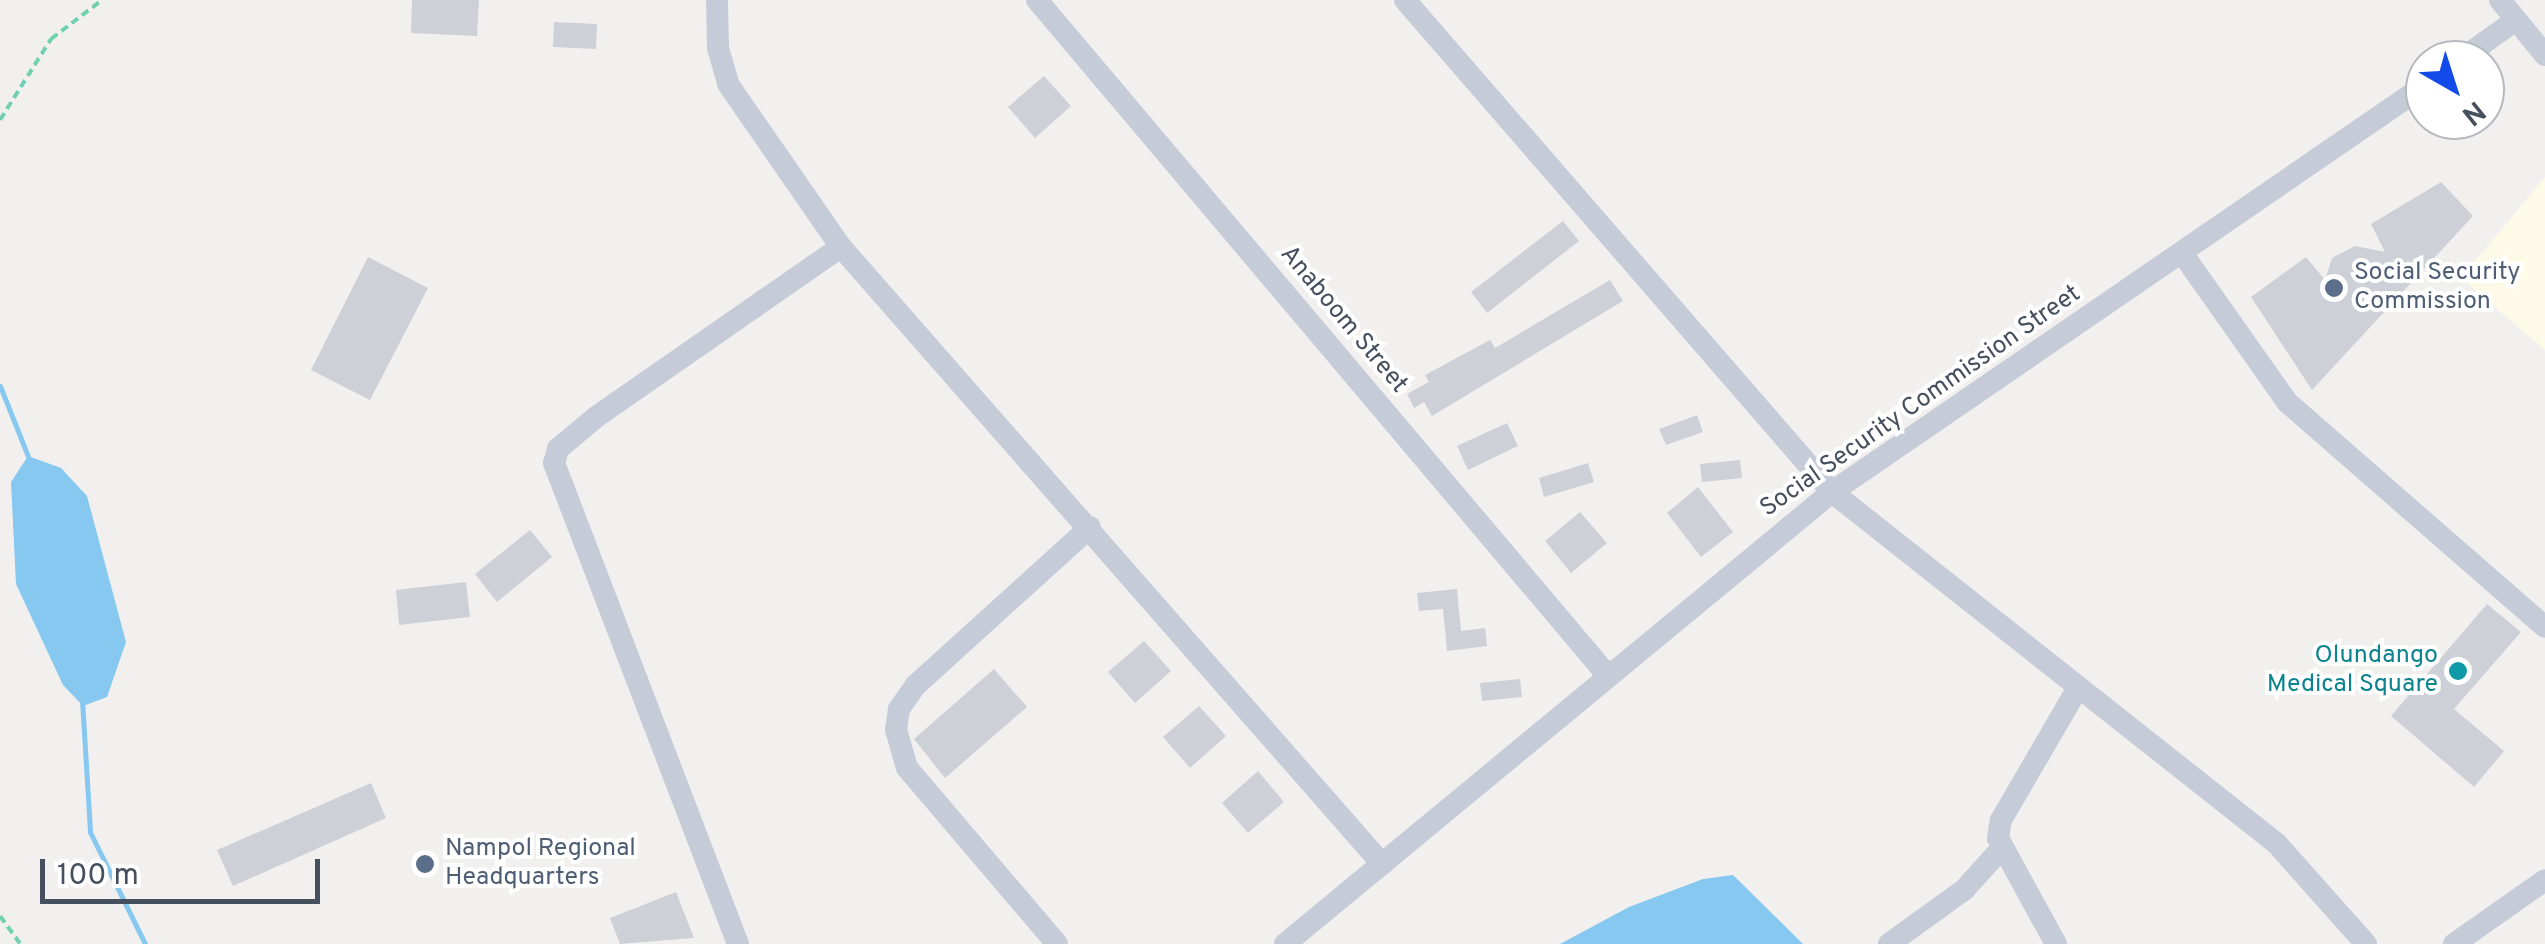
<!DOCTYPE html>
<html>
<head>
<meta charset="utf-8">
<style>
  body { margin:0 }
  #map { position:relative; width:2545px; height:944px; overflow:hidden; background:#f2f0ef; font-family:Overpass,sans-serif }
  div>[style] { position:absolute }
  .commercial>* { inset:0; background:#fdfae8 }
  .water>* { inset:0; background:#87c8f0 }
  .stream>* { height:5px; margin:-2.5px; padding:0 2.5px; transform-origin:2.5px; border-radius:2.5px; background:#87c8f0 }
  .building>* { inset:0; background:#ced0d7 }
  .path>* { height:4px; margin-top:-2px; transform-origin:0; background:repeating-linear-gradient(90deg,#72d0b2 0 8px,transparent 0 13px) }
  .minor>* { height:22px; margin:-11px; padding:0 11px; transform-origin:11px; border-radius:11px; background:#c5ccd8 }
  .dots>* { width:28px; height:28px; translate:-50% -50%; box-sizing:border-box; border:5px solid #fff; border-radius:50% }
  span { translate:-50% -50%; white-space:nowrap; text-align:center; line-height:1.15; -webkit-text-stroke:8px #fff; paint-order:stroke }
  .service-label { font-size:25px; color:#4e5e75 }
  .left { translate:0 -50%; text-align:left }
  .street-label { font-size:25px; color:#464f5e }
  .culture-label { font-size:25px; color:#0d838f }
  .right { translate:-100% -50%; text-align:right }
  .north { position:absolute; left:2405px; top:40px; width:100px; height:100px; box-sizing:border-box; background:#fff; border:2px solid #b5b9bf; border-radius:50%; rotate:141deg; font-size:28px; font-weight:700; line-height:40px; text-align:center; color:#464f5e }
  .north::after { content:''; display:block; margin:auto; width:35px; height:45px; background:#124be9; clip-path:polygon(50% 0,100% 100%,50% 72%,0 100%) }
  .scale { position:absolute; left:40px; top:859px; width:280px; height:45px; box-sizing:border-box; border:5px solid #464f5e; border-top:0; padding-left:12px; font-size:30px; line-height:35px; white-space:nowrap; color:#464f5e; -webkit-text-stroke:8px #fff; paint-order:stroke }
</style>
</head>
<body>
<div id="map">
  <div class="commercial">
    <div style="clip-path:polygon(2545px 177px,2545px 350px,2461px 278px)"></div>
  </div>
  <div class="water">
    <div style="clip-path:polygon(28px 456px,61px 468px,87px 496px,126px 642px,107px 697px,83px 706px,63px 685px,16px 584px,11px 482px)"></div>
    <div style="clip-path:polygon(1733px 875px,1803px 944px,1560px 944px,1629px 907px,1703px 879px)"></div>
  </div>
  <div class="stream">
    <div style="left:0;top:386px;width:79px;rotate:68.3deg"></div>
    <div style="left:82px;top:700px;width:132px;rotate:86.5deg"></div>
    <div style="left:90px;top:832px;width:125px;rotate:63.8deg"></div>
  </div>
  <div class="building">
    <div style="clip-path:polygon(412px 0,479px 0,477px 36px,411px 33px)"></div>
    <div style="clip-path:polygon(554px 22px,597px 24px,596px 49px,553px 47px)"></div>
    <div style="clip-path:polygon(1044px 76px,1071px 106px,1035px 138px,1008px 107px)"></div>
    <div style="clip-path:polygon(2441px 182px,2473px 216px,2312px 390px,2251px 297px,2306px 257px,2325px 280px,2332px 258px,2355px 246px,2385px 252px,2371px 224px)"></div>
    <div style="clip-path:polygon(1563px 221px,1579px 241px,1487px 313px,1471px 292px)"></div>
    <div style="clip-path:polygon(368px 257px,428px 288px,370px 400px,311px 370px)"></div>
    <div style="clip-path:polygon(1610px 280px,1623px 301px,1432px 416px,1424px 402px,1414px 408px,1407px 394px,1429px 382px,1425px 375px,1490px 340px,1495px 348px)"></div>
    <div style="clip-path:polygon(1697px 415px,1703px 432px,1666px 445px,1659px 429px)"></div>
    <div style="clip-path:polygon(1507px 423px,1518px 446px,1468px 470px,1457px 446px)"></div>
    <div style="clip-path:polygon(1740px 460px,1742px 478px,1702px 482px,1700px 464px)"></div>
    <div style="clip-path:polygon(1588px 463px,1594px 482px,1544px 497px,1539px 478px)"></div>
    <div style="clip-path:polygon(1698px 487px,1733px 532px,1701px 557px,1667px 513px)"></div>
    <div style="clip-path:polygon(1580px 512px,1607px 543px,1571px 573px,1545px 541px)"></div>
    <div style="clip-path:polygon(530px 530px,552px 557px,497px 602px,475px 574px)"></div>
    <div style="clip-path:polygon(466px 582px,470px 617px,399px 625px,396px 590px)"></div>
    <div style="clip-path:polygon(1457px 589px,1461px 631px,1485px 628px,1487px 646px,1447px 651px,1443px 609px,1419px 611px,1417px 593px)"></div>
    <div style="clip-path:polygon(2487px 604px,2521px 632px,2454px 709px,2504px 751px,2474px 787px,2391px 716px)"></div>
    <div style="clip-path:polygon(1144px 641px,1171px 671px,1135px 703px,1108px 672px)"></div>
    <div style="clip-path:polygon(994px 669px,1027px 707px,945px 778px,914px 739px)"></div>
    <div style="clip-path:polygon(1520px 679px,1522px 697px,1482px 701px,1480px 683px)"></div>
    <div style="clip-path:polygon(1199px 706px,1226px 736px,1190px 768px,1163px 737px)"></div>
    <div style="clip-path:polygon(1258px 771px,1284px 802px,1248px 833px,1222px 803px)"></div>
    <div style="clip-path:polygon(371px 783px,386px 818px,233px 886px,217px 850px)"></div>
    <div style="clip-path:polygon(676px 892px,694px 938px,620px 944px,610px 918px)"></div>
  </div>
  <div class="path">
    <div style="left:0;top:120px;width:96px;rotate:-57.8deg"></div>
    <div style="left:51px;top:39px;width:64px;rotate:-37.4deg"></div>
    <div style="left:0;top:916px;width:34px;rotate:54deg"></div>
  </div>
  <div class="minor">
    <div style="left:717px;top:0;width:48px;rotate:88.8deg"></div>
    <div style="left:718px;top:48px;width:37px;rotate:74deg"></div>
    <div style="left:728px;top:84px;width:198px;rotate:55.3deg"></div>
    <div style="left:841px;top:247px;width:821px;rotate:48.75deg"></div>
    <div style="left:1037px;top:0;width:885px;rotate:49.81deg"></div>
    <div style="left:1405px;top:0;width:651px;rotate:49.05deg"></div>
    <div style="left:1832px;top:492px;width:567px;rotate:38.34deg"></div>
    <div style="left:2277px;top:844px;width:134px;rotate:48.3deg"></div>
    <div style="left:2500px;top:0;width:71px;rotate:50.7deg"></div>
    <div style="left:2460px;top:60px;width:65px;rotate:-35.6deg"></div>
    <div style="left:2182px;top:253px;width:182px;rotate:54.8deg"></div>
    <div style="left:2287px;top:402px;width:342px;rotate:41.1deg"></div>
    <div style="left:738px;top:944px;width:515px;rotate:-110.93deg"></div>
    <div style="left:554px;top:463px;width:15px;rotate:-74deg"></div>
    <div style="left:558px;top:449px;width:50px;rotate:-40.1deg"></div>
    <div style="left:596px;top:417px;width:298px;rotate:-34.8deg"></div>
    <div style="left:1057px;top:944px;width:231px;rotate:-130.4deg"></div>
    <div style="left:907px;top:768px;width:40px;rotate:-106deg"></div>
    <div style="left:896px;top:730px;width:21px;rotate:-82deg"></div>
    <div style="left:899px;top:709px;width:29px;rotate:-55deg"></div>
    <div style="left:916px;top:685px;width:235px;rotate:-42.2deg"></div>
    <div style="left:1285px;top:944px;width:710px;rotate:-39.57deg"></div>
    <div style="left:1832px;top:492px;width:719px;rotate:-34.46deg"></div>
    <div style="left:1889px;top:944px;width:92px;rotate:-35.8deg"></div>
    <div style="left:1964px;top:890px;width:54px;rotate:-48deg"></div>
    <div style="left:2056px;top:944px;width:121px;rotate:-118.7deg"></div>
    <div style="left:1998px;top:838px;width:18px;rotate:-81deg"></div>
    <div style="left:2001px;top:820px;width:149px;rotate:-59.8deg"></div>
    <div style="left:2454px;top:944px;width:111px;rotate:-35.1deg"></div>
  </div>
  <div class="dots">
    <div style="left:2334px;top:288px;background:#5c6f8a"></div>
    <div style="left:2458px;top:671px;background:#0f9aa8"></div>
    <div style="left:425px;top:864px;background:#5c6f8a"></div>
  </div>
  <div class="service-label">
    <span class="left" style="left:2354px;top:288px">Social Security<br>Commission</span>
    <span class="left" style="left:445px;top:864px">Nampol Regional<br>Headquarters</span>
  </div>
  <div class="street-label">
    <span style="left:1343px;top:320px;rotate:50deg">Anaboom Street</span>
    <span style="left:1921px;top:402px;rotate:-35deg">Social Security Commission Street</span>
  </div>
  <div class="culture-label">
    <span class="right" style="left:2438px;top:671px">Olundango<br>Medical Square</span>
  </div>
  <div class="north">N</div>
  <div class="scale">100 m</div>
</div>
</body>
</html>
